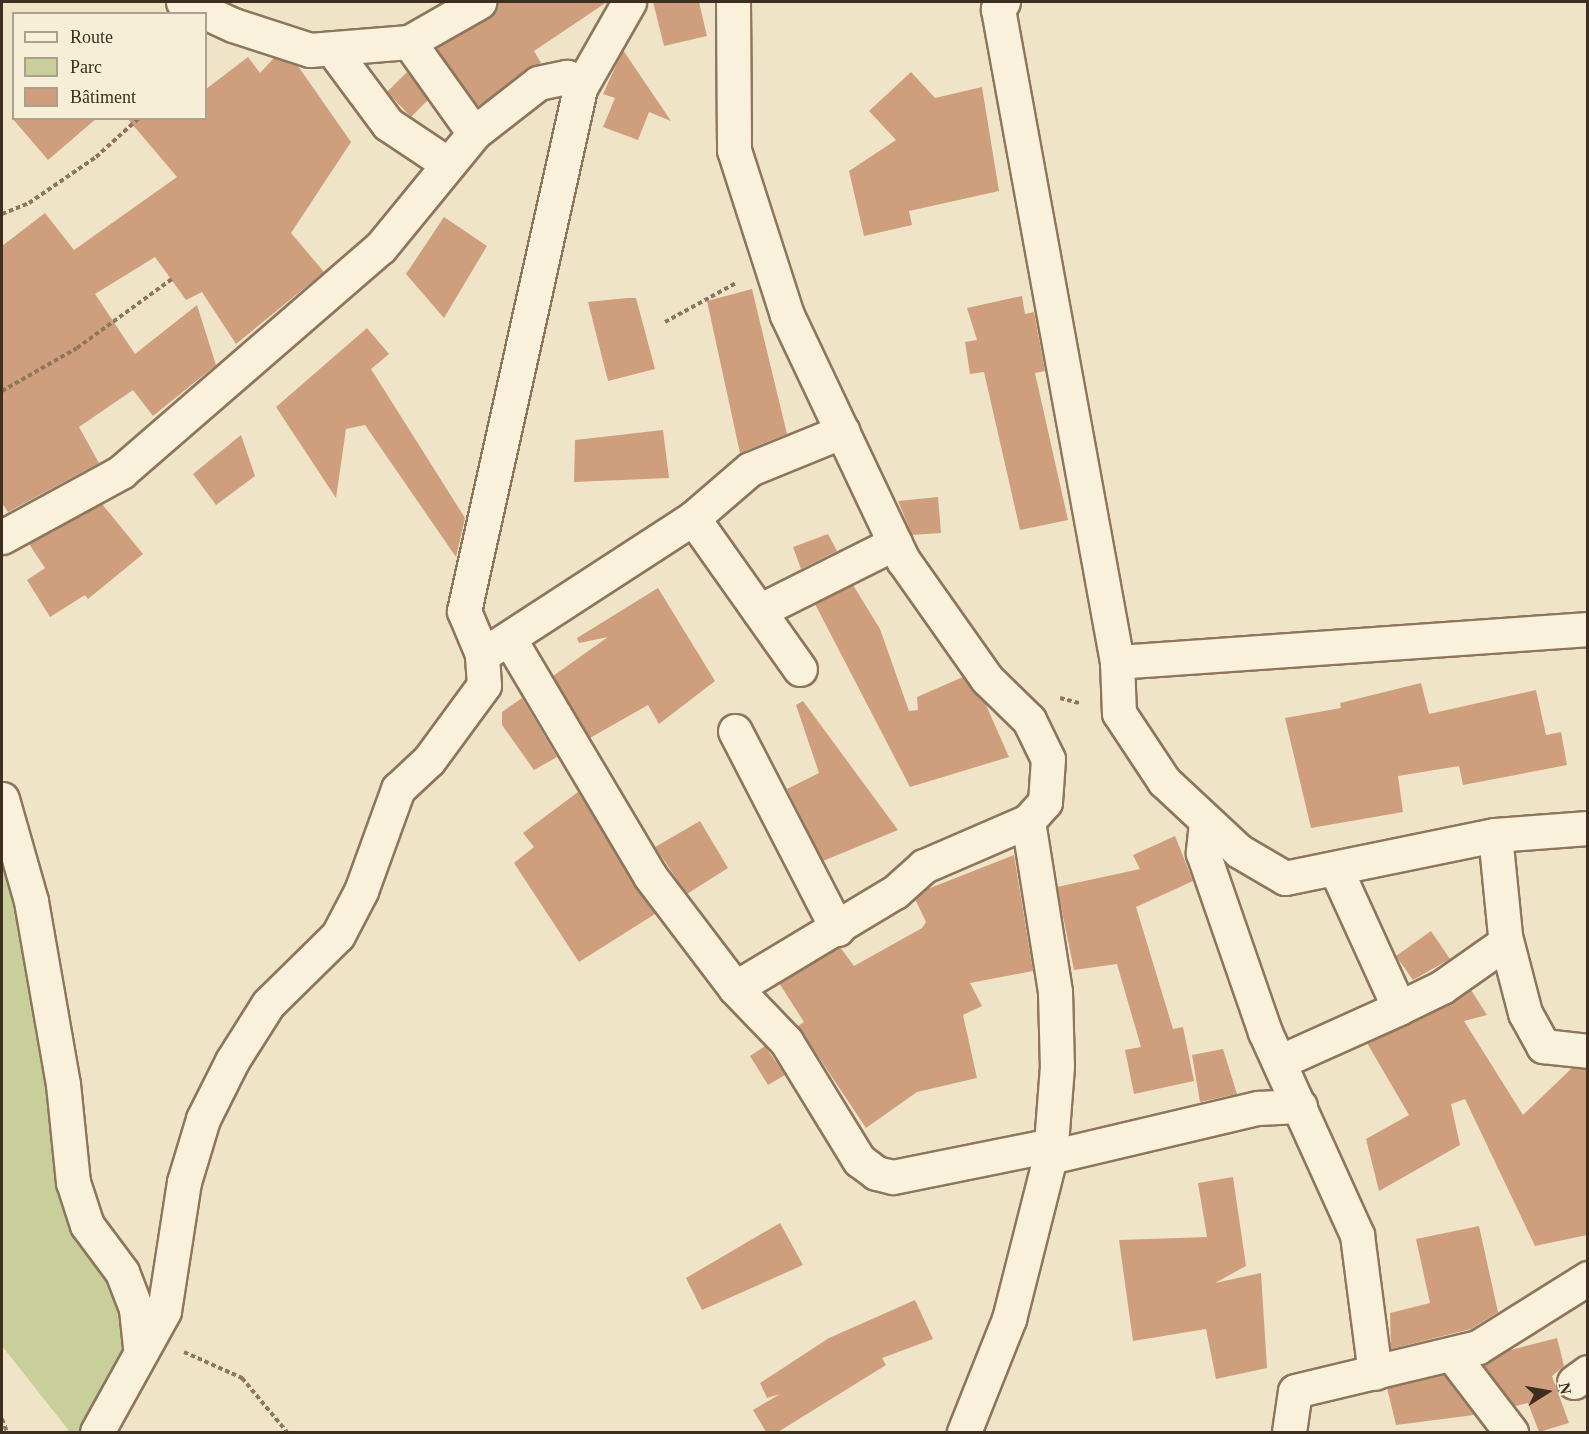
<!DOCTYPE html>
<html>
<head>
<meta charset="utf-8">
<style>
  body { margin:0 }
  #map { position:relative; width:1589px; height:1434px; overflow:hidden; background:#f0e4c8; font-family:Georgia,serif }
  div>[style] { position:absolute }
  .green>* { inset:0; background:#c9cf9b }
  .building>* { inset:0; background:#cf9f7d }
  .path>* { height:4px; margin-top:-2px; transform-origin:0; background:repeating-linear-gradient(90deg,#8d765c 0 4.5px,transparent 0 7.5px) }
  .roads { filter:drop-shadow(2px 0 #8d765c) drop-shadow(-2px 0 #8d765c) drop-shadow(0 2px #8d765c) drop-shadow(0 -2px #8d765c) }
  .minor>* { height:33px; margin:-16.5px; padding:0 16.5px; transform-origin:16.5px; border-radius:16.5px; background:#faf1dc }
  span { translate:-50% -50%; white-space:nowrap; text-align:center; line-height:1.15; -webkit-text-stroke:5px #f7eed8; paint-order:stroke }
  .frame { position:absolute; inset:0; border:3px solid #3d2e20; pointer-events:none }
  .legend { position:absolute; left:12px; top:12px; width:195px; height:108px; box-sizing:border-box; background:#f7eed8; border:2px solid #ada18e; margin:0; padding:8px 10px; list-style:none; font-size:18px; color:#3d2e20 }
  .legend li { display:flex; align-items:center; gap:12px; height:30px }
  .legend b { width:30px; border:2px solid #ada18e }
  .north { position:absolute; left:1517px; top:1362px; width:60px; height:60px; -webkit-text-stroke:4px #f7eed8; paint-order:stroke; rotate:79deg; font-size:16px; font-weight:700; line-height:24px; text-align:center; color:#3d2e20 }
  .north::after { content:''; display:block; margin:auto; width:21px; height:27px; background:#3d2e20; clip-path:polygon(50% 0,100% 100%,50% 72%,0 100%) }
</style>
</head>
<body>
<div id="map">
  <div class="green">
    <div style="clip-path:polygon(2px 863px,127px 1346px,84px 1432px,70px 1432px,2px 1346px)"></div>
  </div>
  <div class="building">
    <div style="clip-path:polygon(498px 2px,607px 2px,534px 51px,541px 63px,478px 106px,436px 48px,488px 18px)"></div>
    <div style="clip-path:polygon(653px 2px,699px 2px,707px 36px,664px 46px)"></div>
    <div style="clip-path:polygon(623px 50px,671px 121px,649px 112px,638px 140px,603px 127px,615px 98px,603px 94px)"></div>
    <div style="clip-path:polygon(248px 57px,260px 73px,274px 58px,298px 66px,351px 142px,291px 233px,324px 272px,236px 344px,202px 292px,186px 300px,155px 257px,95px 294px,135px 354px,197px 305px,216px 365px,153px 416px,133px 390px,79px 427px,99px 463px,8px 512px,2px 503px,2px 246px,45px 213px,74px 250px,177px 177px,127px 118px,206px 118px,206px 89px)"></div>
    <div style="clip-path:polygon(407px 72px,428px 100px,411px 117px,387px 92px)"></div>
    <div style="clip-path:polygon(911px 72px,935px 98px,982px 87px,999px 191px,909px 211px,912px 225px,864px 236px,849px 171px,896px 140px,869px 111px)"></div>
    <div style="clip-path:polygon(12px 118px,97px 118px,48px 160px)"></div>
    <div style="clip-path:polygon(444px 217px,487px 246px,444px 318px,406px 274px)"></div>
    <div style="clip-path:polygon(752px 289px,787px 434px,740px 453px,707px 301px)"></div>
    <div style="clip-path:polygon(1022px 296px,1025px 314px,1034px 312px,1045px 371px,1035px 373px,1068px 520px,1020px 530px,984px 372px,970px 374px,965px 342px,977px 340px,967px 308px)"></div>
    <div style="clip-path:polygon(627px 298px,636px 298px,655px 369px,608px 381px,588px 302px)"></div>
    <div style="clip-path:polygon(367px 328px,389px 354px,371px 369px,465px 518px,456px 557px,365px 425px,346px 429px,336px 498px,276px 407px)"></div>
    <div style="clip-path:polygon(663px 430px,669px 478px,574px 482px,575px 440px)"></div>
    <div style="clip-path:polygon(241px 435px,255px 476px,216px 505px,193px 474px)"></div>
    <div style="clip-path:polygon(938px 497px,941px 533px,912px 535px,898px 501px)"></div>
    <div style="clip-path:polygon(102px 504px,143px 554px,88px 599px,85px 595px,50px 617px,27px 580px,45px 568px,29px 544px)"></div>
    <div style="clip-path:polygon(828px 534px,837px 551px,801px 569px,793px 547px)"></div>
    <div style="clip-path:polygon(853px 585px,880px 629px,909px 711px,918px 710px,917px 697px,963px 677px,986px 705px,1009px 757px,910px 787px,815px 604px)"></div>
    <div style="clip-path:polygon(658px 588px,715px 681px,659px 724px,648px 705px,590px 738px,553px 676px,608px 637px,579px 643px,577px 638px)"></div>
    <div style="clip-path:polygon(1421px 683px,1429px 714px,1536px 690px,1546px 735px,1561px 732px,1567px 765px,1463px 785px,1459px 766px,1398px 776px,1403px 812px,1311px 828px,1285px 718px,1341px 708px,1340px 703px)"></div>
    <div style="clip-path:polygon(522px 698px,557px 757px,534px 770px,502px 725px,502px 712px)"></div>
    <div style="clip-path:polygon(803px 701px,898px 830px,823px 861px,787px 789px,819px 773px,796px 705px)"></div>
    <div style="clip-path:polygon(578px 792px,655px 914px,579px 962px,514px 863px,534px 847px,523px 833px)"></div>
    <div style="clip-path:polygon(700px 821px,728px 868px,687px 894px,655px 847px)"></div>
    <div style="clip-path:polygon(1175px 836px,1193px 881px,1136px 907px,1173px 1029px,1183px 1027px,1194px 1081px,1134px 1094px,1125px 1050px,1141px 1047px,1117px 964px,1074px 970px,1057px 887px,1140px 869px,1133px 855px)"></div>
    <div style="clip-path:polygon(1014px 855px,1033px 971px,970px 983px,982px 1006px,963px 1015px,977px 1078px,917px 1092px,866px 1128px,798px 1026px,804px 1022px,779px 983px,840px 947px,854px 966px,922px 928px,926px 922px,915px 899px,925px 890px)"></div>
    <div style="clip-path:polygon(1431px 931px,1450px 959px,1413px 980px,1396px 956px)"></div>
    <div style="clip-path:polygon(1471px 990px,1487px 1015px,1464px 1021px,1523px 1115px,1572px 1068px,1587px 1069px,1587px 1235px,1535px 1246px,1465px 1099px,1451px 1104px,1460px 1145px,1379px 1191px,1366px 1139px,1409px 1115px,1367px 1043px)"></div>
    <div style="clip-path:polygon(765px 1046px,785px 1075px,768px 1085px,750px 1056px)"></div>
    <div style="clip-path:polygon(1223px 1049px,1237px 1094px,1200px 1102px,1192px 1055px)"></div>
    <div style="clip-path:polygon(1233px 1177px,1246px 1266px,1215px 1283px,1261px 1273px,1267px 1368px,1216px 1379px,1206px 1329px,1133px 1341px,1119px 1240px,1207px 1237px,1198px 1183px)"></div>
    <div style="clip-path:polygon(780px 1223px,803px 1265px,702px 1310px,686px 1278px)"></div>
    <div style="clip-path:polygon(1479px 1226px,1498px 1312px,1471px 1329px,1391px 1349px,1390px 1313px,1430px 1303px,1416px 1239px)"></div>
    <div style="clip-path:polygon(915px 1300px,933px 1339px,882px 1358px,886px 1365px,778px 1432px,766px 1432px,753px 1410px,780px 1394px,767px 1398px,760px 1383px,829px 1338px)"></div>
    <div style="clip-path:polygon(1557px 1338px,1564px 1366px,1552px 1376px,1569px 1423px,1539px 1432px,1528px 1403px,1515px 1406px,1483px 1365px,1507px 1351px)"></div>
    <div style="clip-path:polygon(1444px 1375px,1474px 1415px,1396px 1425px,1387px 1388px)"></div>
  </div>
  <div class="path">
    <div style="left:2px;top:214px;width:29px;rotate:-22deg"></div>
    <div style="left:29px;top:203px;width:81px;rotate:-34.5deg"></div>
    <div style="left:96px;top:157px;width:58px;rotate:-42.2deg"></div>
    <div style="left:665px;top:322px;width:81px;rotate:-28.8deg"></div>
    <div style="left:2px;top:391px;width:86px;rotate:-29.8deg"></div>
    <div style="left:77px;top:348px;width:117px;rotate:-36deg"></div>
    <div style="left:1060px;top:698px;width:20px;rotate:15deg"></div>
    <div style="left:184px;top:1352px;width:64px;rotate:24.1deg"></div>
    <div style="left:242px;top:1378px;width:70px;rotate:50.2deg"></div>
    <div style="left:2px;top:1419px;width:14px;rotate:69deg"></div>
  </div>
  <div class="roads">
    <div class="minor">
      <div style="left:183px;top:2px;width:55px;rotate:24.7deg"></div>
      <div style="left:233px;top:25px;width:81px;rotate:18deg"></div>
      <div style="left:310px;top:50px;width:99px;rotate:-4.6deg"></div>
      <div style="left:409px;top:42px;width:81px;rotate:-29.7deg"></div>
      <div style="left:733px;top:2px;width:148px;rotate:89.6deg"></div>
      <div style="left:734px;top:150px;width:173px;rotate:72.2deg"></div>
      <div style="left:787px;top:315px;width:271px;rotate:64.7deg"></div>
      <div style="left:903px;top:560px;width:146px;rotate:54.8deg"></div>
      <div style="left:987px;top:679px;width:59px;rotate:44.3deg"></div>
      <div style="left:1029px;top:720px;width:43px;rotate:64deg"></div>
      <div style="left:1048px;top:759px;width:43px;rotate:94deg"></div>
      <div style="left:1045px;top:802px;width:25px;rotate:132deg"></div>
      <div style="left:1028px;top:821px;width:173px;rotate:81deg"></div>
      <div style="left:1055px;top:992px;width:74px;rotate:88.5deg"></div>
      <div style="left:1057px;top:1066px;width:91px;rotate:94.4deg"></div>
      <div style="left:1050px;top:1157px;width:167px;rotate:104.2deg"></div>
      <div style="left:1009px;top:1319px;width:122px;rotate:111.7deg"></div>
      <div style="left:1003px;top:2px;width:9px;rotate:126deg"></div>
      <div style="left:998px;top:9px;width:664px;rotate:79.67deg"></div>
      <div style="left:1117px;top:662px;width:51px;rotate:87.8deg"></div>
      <div style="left:1119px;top:713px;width:82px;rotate:56.5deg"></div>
      <div style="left:1164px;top:781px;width:103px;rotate:43deg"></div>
      <div style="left:1239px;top:851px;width:53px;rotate:30.4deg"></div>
      <div style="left:1285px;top:878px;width:214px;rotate:-11.6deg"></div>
      <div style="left:1495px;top:835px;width:93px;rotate:-4.3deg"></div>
      <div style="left:409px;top:42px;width:112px;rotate:54.5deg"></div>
      <div style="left:332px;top:49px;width:94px;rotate:53.3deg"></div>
      <div style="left:388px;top:124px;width:72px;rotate:33.7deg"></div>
      <div style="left:693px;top:518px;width:185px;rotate:54.7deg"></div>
      <div style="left:2px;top:537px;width:136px;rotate:-28.6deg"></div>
      <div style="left:121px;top:472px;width:342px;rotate:-40.9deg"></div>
      <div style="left:380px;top:248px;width:149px;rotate:-50.7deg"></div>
      <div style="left:474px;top:133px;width:81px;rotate:-38deg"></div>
      <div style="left:538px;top:83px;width:30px;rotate:-12deg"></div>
      <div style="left:567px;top:77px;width:17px;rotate:40deg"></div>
      <div style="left:759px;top:611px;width:152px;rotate:-26.6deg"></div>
      <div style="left:510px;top:640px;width:274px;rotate:59.3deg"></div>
      <div style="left:650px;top:876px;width:141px;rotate:52.8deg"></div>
      <div style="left:735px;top:988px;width:74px;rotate:46.1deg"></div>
      <div style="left:786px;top:1041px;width:140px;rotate:58.5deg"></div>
      <div style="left:859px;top:1160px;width:21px;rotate:37deg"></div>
      <div style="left:876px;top:1173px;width:17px;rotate:13deg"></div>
      <div style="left:893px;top:1177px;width:161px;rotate:-11.4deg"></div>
      <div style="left:490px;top:650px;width:242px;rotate:-33deg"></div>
      <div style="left:693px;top:518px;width:75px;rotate:-40.7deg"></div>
      <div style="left:750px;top:469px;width:100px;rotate:-22.2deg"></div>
      <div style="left:1117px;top:662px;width:472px;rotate:-4deg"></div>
      <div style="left:735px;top:731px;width:223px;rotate:62.7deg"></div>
      <div style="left:2px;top:799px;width:106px;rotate:74.1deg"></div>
      <div style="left:31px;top:901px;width:186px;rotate:80.1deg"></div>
      <div style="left:63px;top:1084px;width:99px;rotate:84.2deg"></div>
      <div style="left:73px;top:1182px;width:45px;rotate:72deg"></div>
      <div style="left:87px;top:1225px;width:59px;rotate:53.3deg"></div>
      <div style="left:122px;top:1272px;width:40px;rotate:69deg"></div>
      <div style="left:136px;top:1309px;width:37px;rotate:84deg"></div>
      <div style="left:1206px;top:822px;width:31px;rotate:96deg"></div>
      <div style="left:1203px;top:853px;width:189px;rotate:70.9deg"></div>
      <div style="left:1265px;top:1032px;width:223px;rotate:65.6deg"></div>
      <div style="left:1357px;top:1235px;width:139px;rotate:82.6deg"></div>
      <div style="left:1495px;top:835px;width:101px;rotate:84.3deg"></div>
      <div style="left:1505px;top:936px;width:80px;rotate:75.4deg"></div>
      <div style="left:1525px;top:1013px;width:38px;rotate:61deg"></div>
      <div style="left:1543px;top:1046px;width:45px;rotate:6.3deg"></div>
      <div style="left:735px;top:988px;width:187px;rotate:-31deg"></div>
      <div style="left:895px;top:892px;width:39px;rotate:-42deg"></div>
      <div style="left:924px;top:866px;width:113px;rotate:-23.4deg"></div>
      <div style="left:1399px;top:1008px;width:48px;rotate:-26deg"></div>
      <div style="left:1442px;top:987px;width:78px;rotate:-35.1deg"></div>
      <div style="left:1279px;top:1062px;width:132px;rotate:-24.2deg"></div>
      <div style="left:1399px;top:1008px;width:149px;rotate:-114.5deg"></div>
      <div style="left:1050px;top:1157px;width:214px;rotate:-13.3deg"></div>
      <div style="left:1258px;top:1108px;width:42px;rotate:-2.7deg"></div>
      <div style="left:1453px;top:1356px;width:96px;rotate:52.7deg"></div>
      <div style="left:1574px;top:1382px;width:17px;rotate:-36deg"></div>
      <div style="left:97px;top:1432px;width:138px;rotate:-61deg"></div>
      <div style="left:164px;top:1311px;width:131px;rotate:-81.2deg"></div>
      <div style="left:184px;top:1182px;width:66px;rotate:-73.2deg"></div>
      <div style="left:203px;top:1119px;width:65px;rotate:-63.4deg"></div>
      <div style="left:232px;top:1061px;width:67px;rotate:-57.7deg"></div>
      <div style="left:268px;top:1004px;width:98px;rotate:-44.6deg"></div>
      <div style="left:338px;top:935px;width:50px;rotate:-62.4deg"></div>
      <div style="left:361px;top:891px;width:109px;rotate:-70.1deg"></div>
      <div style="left:398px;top:789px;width:42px;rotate:-43.1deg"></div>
      <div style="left:429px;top:760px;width:93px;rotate:-53.7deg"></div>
      <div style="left:484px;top:685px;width:31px;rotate:-94deg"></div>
      <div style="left:482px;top:654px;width:47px;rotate:-112.7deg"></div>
      <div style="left:464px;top:611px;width:536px;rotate:-77.49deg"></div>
      <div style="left:580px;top:88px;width:99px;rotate:-60.3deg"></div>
      <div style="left:1289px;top:1432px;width:41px;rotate:-81.7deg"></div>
      <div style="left:1295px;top:1391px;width:188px;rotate:-13.5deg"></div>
      <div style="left:1478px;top:1347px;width:130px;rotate:-32.1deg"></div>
    </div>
  </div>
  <div class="frame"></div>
  <ul class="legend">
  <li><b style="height:8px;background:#faf1dc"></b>Route</li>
  <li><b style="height:16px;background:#c9cf9b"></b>Parc</li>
  <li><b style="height:16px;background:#cf9f7d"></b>Bâtiment</li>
  </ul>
  <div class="north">N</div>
</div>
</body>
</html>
